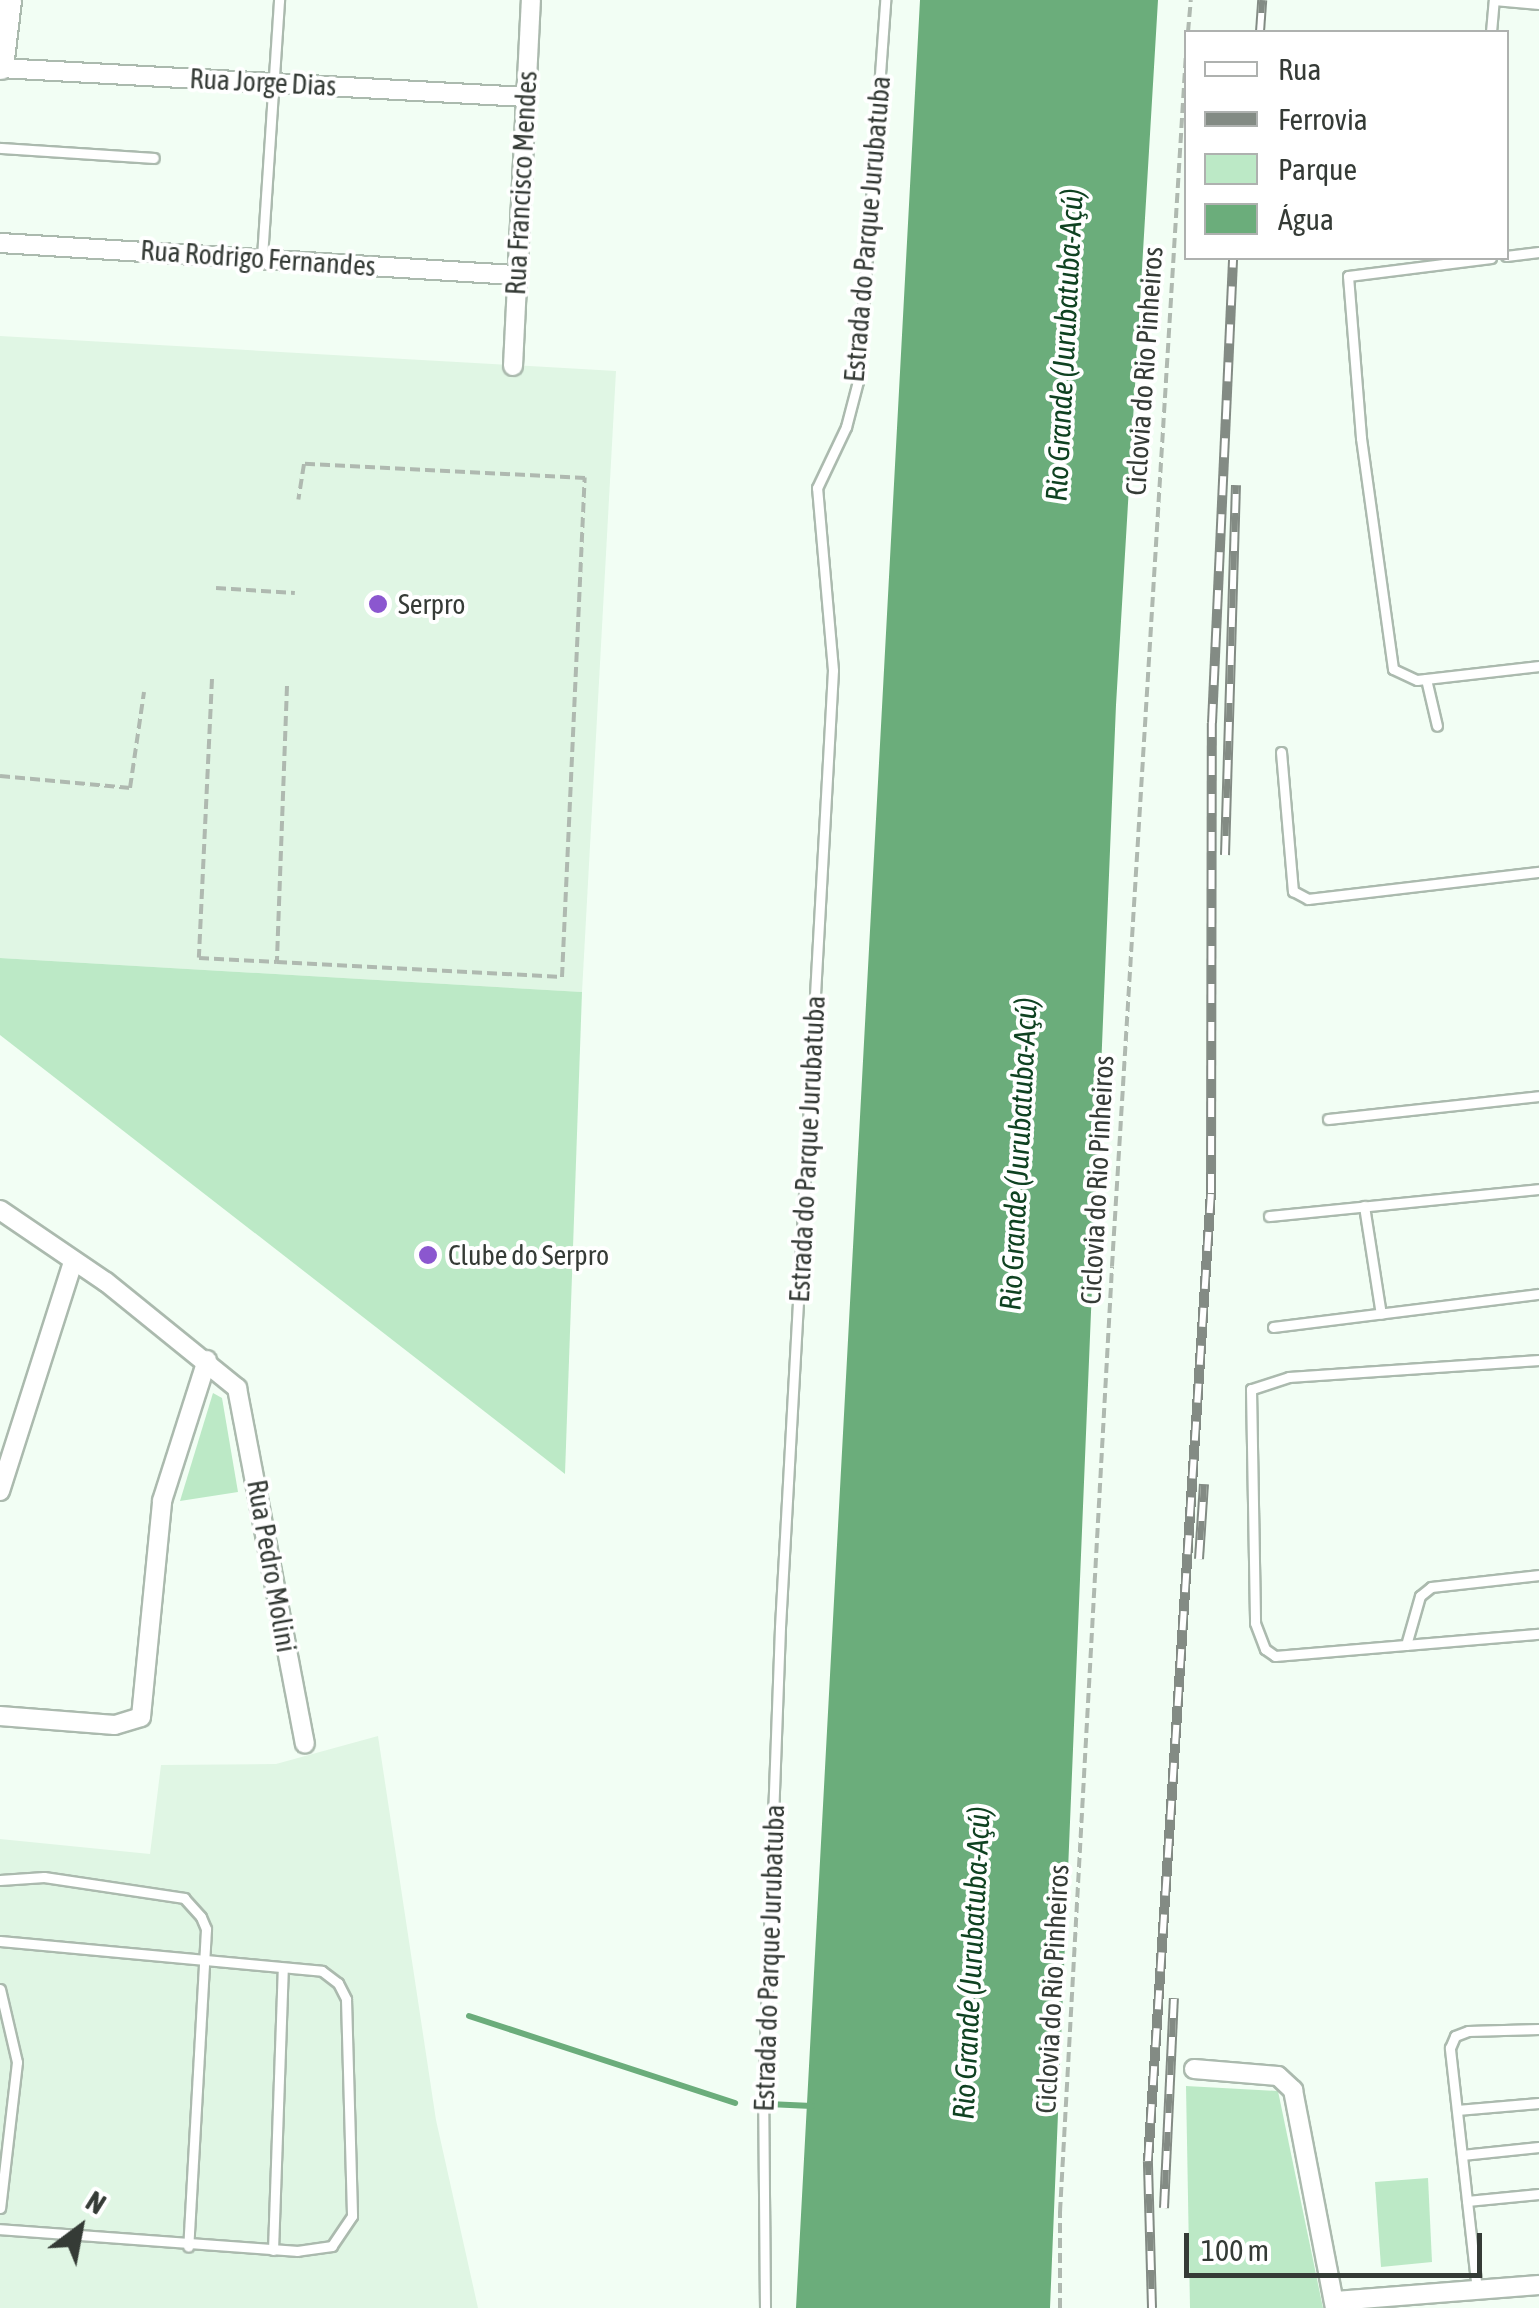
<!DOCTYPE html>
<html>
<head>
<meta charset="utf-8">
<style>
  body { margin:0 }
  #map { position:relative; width:1539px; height:2308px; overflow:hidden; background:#f2fef4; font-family:"Asap Condensed",sans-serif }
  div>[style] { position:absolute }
  .built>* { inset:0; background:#e0f6e4 }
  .green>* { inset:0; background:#bce9c6 }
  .water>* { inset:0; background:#6bad7b }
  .stream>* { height:6px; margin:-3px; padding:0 3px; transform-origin:3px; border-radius:3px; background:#6bad7b }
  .path>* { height:4px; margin-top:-2px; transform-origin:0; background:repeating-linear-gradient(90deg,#afb9b0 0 10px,transparent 0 15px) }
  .roads { filter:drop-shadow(2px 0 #abbaae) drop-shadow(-2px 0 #abbaae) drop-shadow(0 2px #abbaae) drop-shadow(0 -2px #abbaae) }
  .service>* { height:9px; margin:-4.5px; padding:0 4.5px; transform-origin:4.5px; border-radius:4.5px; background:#fff }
  .minor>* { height:18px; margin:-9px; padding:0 9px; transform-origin:9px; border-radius:9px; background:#fff }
  .secondary>* { height:25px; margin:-12.5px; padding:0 12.5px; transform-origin:12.5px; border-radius:12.5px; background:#fff }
  .rail>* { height:10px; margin-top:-5px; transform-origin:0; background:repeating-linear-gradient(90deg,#fff 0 19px,#838b84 0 38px); box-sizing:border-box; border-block:2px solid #838b84 }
  .dots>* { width:28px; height:28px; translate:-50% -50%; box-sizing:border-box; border:5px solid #fff; border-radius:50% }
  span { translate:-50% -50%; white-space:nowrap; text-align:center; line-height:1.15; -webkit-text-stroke:8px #fff; paint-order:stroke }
  .street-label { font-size:28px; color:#353b36 }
  .poi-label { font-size:28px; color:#353b36 }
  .left { translate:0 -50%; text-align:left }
  .water-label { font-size:30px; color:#0f4221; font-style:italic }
  .legend { position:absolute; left:1184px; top:30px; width:325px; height:230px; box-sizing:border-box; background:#fff; border:2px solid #aeb1af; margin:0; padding:12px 18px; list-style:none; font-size:30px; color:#353b36 }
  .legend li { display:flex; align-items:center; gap:20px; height:50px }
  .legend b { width:50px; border:2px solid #aeb1af }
  .north { position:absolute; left:30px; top:2178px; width:100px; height:100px; -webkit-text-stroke:8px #fff; paint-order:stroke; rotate:32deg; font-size:28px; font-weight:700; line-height:40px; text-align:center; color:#353b36 }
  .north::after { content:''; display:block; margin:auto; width:35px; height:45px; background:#353b36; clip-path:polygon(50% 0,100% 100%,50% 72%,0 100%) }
  .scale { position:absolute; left:1184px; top:2233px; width:298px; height:45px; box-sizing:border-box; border:5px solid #353b36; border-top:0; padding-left:12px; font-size:30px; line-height:35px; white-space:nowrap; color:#353b36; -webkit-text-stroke:8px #fff; paint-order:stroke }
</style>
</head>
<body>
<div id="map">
  <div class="built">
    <div style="clip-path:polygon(0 336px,616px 371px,582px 992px,0 958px)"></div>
    <div style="clip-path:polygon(378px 1736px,436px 2120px,478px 2308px,0 2308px,0 1839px,150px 1854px,161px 1765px,276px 1764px)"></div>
  </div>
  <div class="green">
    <div style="clip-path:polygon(0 958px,582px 992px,565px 1474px,0 1035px)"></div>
    <div style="clip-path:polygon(213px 1393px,222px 1398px,238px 1492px,180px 1501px)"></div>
    <div style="clip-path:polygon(1186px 2086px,1278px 2091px,1323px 2308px,1190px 2308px)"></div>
    <div style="clip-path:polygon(1428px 2178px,1432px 2262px,1381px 2267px,1375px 2182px)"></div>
  </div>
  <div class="water">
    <div style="clip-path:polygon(920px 0,1158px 0,1116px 705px,1050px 2308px,796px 2308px)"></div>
  </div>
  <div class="stream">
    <div style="left:469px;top:2016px;width:280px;rotate:18.1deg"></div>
    <div style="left:768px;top:2104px;width:44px;rotate:2.6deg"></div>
  </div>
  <div class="path">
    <div style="left:1188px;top:32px;width:32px;rotate:-85deg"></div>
    <div style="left:216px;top:588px;width:79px;rotate:3.6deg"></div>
    <div style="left:212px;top:679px;width:279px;rotate:92.7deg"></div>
    <div style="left:199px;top:958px;width:78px;rotate:2.9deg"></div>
    <div style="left:287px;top:686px;width:276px;rotate:92.1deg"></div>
    <div style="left:277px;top:962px;width:285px;rotate:3deg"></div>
    <div style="left:562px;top:977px;width:500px;rotate:-87.4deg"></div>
    <div style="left:585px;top:478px;width:281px;rotate:-177.1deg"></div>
    <div style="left:304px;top:464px;width:36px;rotate:99deg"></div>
    <div style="left:0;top:776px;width:131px;rotate:5.3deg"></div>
    <div style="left:130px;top:788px;width:97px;rotate:-81.7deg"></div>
    <div style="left:1060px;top:2308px;width:96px;rotate:-90deg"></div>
    <div style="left:1060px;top:2212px;width:947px;rotate:-86.85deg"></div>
    <div style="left:1112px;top:1266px;width:1214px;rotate:-86.51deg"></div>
  </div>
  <div class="roads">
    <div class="service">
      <div style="left:1494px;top:0;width:45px;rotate:5.1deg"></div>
      <div style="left:1491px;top:32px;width:32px;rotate:-85deg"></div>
      <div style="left:0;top:148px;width:154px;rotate:3.7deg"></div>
      <div style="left:1506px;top:256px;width:33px;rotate:-7deg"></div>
      <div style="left:262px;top:257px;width:258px;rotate:-86.2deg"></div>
      <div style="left:1491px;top:258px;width:144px;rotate:172.8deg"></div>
      <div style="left:1348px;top:276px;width:163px;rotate:85.4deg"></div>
      <div style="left:1361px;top:438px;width:233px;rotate:82.1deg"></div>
      <div style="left:1393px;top:669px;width:26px;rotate:25deg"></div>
      <div style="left:1417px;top:680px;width:123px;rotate:-6.5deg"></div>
      <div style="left:1426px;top:679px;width:48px;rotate:76.8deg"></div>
      <div style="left:1281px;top:752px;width:140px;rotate:85.1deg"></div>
      <div style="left:1293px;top:891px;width:17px;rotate:28deg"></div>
      <div style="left:1308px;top:899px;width:233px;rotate:-6.7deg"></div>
      <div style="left:1328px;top:1119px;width:212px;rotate:-6.2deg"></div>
      <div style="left:1364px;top:1206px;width:109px;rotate:81.1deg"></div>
      <div style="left:1269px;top:1216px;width:271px;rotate:-5.7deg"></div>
      <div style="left:1273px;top:1327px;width:268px;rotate:-7.1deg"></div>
      <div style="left:1539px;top:1360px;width:251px;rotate:176.1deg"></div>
      <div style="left:1289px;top:1377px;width:40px;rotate:162deg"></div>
      <div style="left:1251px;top:1389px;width:234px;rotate:89deg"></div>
      <div style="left:1255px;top:1623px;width:28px;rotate:69deg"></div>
      <div style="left:1265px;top:1649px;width:12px;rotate:35deg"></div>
      <div style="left:1275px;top:1656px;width:265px;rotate:-4.8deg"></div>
      <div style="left:1406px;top:1645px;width:51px;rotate:-74.1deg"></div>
      <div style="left:1420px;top:1596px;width:14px;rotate:-39deg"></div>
      <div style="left:1431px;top:1587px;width:109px;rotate:-6.3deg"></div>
      <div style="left:0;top:1880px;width:44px;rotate:-3.9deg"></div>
      <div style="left:44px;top:1877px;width:142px;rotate:8.5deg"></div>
      <div style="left:184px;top:1898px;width:25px;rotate:48deg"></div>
      <div style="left:201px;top:1917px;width:13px;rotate:67deg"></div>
      <div style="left:206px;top:1929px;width:318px;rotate:93.2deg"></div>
      <div style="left:0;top:1941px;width:323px;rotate:5.3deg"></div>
      <div style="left:322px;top:1971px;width:20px;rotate:37deg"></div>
      <div style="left:338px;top:1983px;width:18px;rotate:63deg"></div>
      <div style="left:346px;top:1999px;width:217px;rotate:88.4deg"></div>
      <div style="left:352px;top:2216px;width:36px;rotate:124deg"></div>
      <div style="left:332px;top:2246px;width:35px;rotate:172deg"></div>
      <div style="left:297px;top:2251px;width:298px;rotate:-175.8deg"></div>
      <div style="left:0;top:1989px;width:75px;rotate:76.9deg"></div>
      <div style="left:17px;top:2062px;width:147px;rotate:96.6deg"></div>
      <div style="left:1457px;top:2110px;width:82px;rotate:-4.9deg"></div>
      <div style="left:1462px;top:2155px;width:77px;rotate:-5.9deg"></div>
      <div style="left:1467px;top:2201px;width:72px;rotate:-5.6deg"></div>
      <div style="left:273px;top:2250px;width:282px;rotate:-88deg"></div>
      <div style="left:1477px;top:2290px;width:244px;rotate:-96.4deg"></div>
      <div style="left:1450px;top:2048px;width:13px;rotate:-67deg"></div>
      <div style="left:1455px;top:2036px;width:14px;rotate:-21deg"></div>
      <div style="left:1468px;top:2031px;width:71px;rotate:-1.6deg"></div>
      <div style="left:765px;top:2308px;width:217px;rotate:-90.5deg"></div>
      <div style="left:763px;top:2091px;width:464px;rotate:-87.9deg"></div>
      <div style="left:780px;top:1627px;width:958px;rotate:-86.83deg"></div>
      <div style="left:833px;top:670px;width:183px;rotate:-95deg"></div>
      <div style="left:817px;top:488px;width:68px;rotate:-64.6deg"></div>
      <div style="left:846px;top:427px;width:48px;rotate:-75.4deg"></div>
      <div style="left:858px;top:381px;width:382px;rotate:-85.9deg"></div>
    </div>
    <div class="minor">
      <div style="left:0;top:68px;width:526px;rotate:3.16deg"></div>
      <div style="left:0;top:243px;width:516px;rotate:3.56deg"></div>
      <div style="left:513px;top:366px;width:366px;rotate:-87.2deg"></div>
      <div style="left:0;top:1210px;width:128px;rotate:34.2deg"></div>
      <div style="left:106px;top:1282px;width:169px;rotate:39deg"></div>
      <div style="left:237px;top:1388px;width:362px;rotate:79.2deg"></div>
      <div style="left:0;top:1491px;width:240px;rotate:-72.3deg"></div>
      <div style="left:0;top:1716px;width:115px;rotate:4.5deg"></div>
      <div style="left:115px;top:1725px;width:27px;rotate:-17deg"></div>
      <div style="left:141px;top:1717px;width:217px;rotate:-84.4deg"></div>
      <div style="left:162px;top:1501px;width:148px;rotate:-72.3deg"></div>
      <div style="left:1194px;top:2069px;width:84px;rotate:4.8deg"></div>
      <div style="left:1278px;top:2076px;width:21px;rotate:43deg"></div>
      <div style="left:1293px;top:2090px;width:222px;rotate:79.1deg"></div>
      <div style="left:1335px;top:2301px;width:205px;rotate:-4.5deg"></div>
    </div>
    <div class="secondary">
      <div style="left:0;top:66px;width:66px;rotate:-83.1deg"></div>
    </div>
  </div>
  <div class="rail">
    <div style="left:1260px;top:32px;width:32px;rotate:-86deg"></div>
    <div style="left:1225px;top:855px;width:370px;rotate:-88.3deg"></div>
    <div style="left:1199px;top:1559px;width:75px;rotate:-86.2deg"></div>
    <div style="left:1164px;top:2208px;width:210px;rotate:-87.3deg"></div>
    <div style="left:1152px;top:2308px;width:147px;rotate:-91.6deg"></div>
    <div style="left:1148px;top:2161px;width:970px;rotate:-86.28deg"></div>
    <div style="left:1211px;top:1193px;width:470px;rotate:-89.9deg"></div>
    <div style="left:1212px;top:723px;width:465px;rotate:-87.4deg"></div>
  </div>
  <div class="dots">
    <div style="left:378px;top:604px;background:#8b57cf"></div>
    <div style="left:428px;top:1255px;background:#8b57cf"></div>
  </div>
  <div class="street-label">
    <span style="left:263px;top:82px;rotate:3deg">Rua Jorge Dias</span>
    <span style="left:521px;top:183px;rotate:-87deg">Rua Francisco Mendes</span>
    <span style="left:867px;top:229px;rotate:-85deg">Estrada do Parque Jurubatuba</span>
    <span style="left:258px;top:258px;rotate:4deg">Rua Rodrigo Fernandes</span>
    <span style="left:1144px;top:371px;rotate:-86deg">Ciclovia do Rio Pinheiros</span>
    <span style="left:807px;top:1149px;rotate:-87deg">Estrada do Parque Jurubatuba</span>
    <span style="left:1097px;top:1180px;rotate:-87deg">Ciclovia do Rio Pinheiros</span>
    <span style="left:272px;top:1566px;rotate:80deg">Rua Pedro Molini</span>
    <span style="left:769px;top:1958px;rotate:-88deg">Estrada do Parque Jurubatuba</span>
    <span style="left:1052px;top:1989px;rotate:-87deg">Ciclovia do Rio Pinheiros</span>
  </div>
  <div class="poi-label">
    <span class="left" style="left:398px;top:604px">Serpro</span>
    <span class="left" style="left:448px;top:1255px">Clube do Serpro</span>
  </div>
  <div class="water-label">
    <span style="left:1064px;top:345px;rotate:-87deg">Rio Grande (Jurubatuba-Açú)</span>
    <span style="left:1018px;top:1154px;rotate:-87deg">Rio Grande (Jurubatuba-Açú)</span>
    <span style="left:971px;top:1963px;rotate:-87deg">Rio Grande (Jurubatuba-Açú)</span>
  </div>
  <ul class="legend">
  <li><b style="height:12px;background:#fff"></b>Rua</li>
  <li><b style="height:12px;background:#838b84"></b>Ferrovia</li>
  <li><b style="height:28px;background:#bce9c6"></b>Parque</li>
  <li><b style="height:28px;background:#6bad7b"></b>Água</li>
  </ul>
  <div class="north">N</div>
  <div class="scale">100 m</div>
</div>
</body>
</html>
